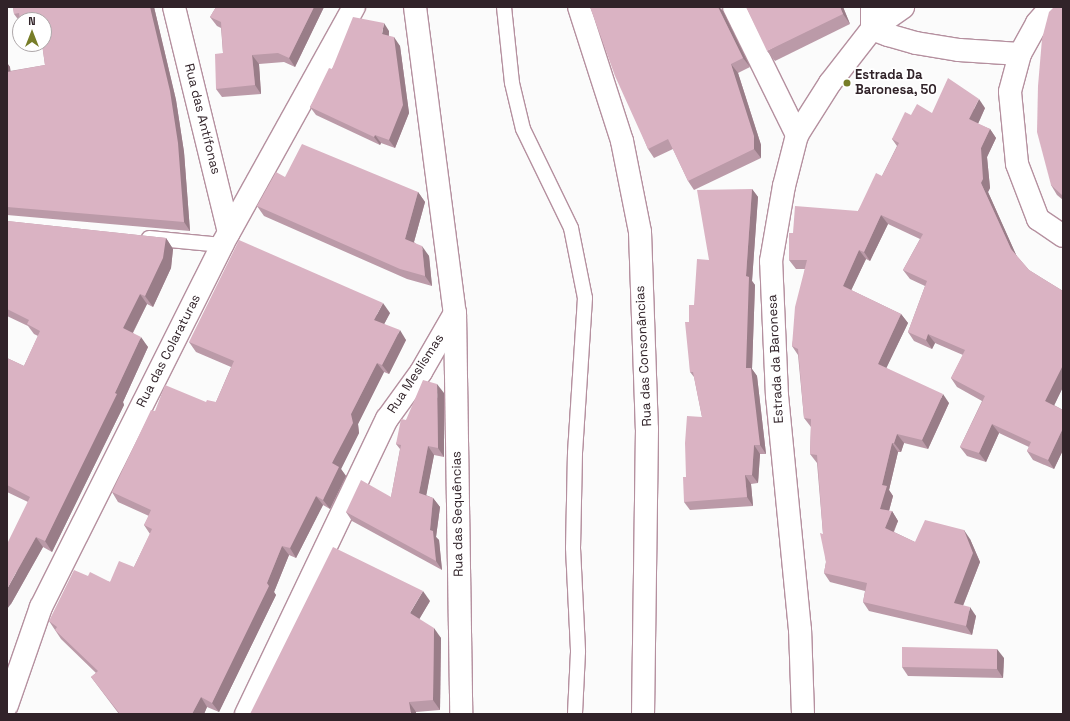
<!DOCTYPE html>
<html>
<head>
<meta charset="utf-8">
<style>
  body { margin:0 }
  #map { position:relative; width:1070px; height:721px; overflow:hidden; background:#fbfbfb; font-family:"Space Grotesk",sans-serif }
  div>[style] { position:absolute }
  .roads { filter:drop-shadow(1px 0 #b5909f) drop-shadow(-1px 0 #b5909f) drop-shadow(0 1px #b5909f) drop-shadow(0 -1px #b5909f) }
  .service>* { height:14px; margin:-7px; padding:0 7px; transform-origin:7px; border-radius:7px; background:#fff }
  .minor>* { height:22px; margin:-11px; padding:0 11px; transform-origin:11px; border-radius:11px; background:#fff }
  .secondary>* { height:22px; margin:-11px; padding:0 11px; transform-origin:11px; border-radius:11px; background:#fff }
  .wall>* { inset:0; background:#bb9aa8 }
  .shaded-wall>* { inset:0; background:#997d88 }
  .building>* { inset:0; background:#dab3c3 }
  .dots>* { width:11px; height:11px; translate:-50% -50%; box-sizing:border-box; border:2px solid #fff; border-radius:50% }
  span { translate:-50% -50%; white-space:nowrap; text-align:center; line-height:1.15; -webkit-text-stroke:3.5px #fff; paint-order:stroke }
  .poi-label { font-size:13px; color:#312329; font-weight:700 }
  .left { translate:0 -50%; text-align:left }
  .street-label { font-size:13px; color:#312329 }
  .frame { position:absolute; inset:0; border:8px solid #312329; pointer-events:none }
  .north { position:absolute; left:12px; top:12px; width:40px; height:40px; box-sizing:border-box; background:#fff; border:1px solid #ada7a9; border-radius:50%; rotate:0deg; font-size:11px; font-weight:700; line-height:16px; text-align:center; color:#312329 }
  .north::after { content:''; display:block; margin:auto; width:14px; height:18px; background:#777d28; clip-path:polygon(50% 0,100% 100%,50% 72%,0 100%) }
</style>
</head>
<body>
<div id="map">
  <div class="roads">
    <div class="service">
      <div style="left:504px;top:7px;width:76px;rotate:84deg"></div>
      <div style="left:512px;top:83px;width:47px;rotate:76.6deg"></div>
      <div style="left:523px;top:129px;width:110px;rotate:64.1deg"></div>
      <div style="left:571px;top:228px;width:71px;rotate:78.7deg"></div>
      <div style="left:585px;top:298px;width:155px;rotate:93.7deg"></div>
      <div style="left:575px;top:453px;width:95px;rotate:91.2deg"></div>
      <div style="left:573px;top:548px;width:104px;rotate:87.2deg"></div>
      <div style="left:578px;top:652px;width:62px;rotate:92.8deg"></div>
      <div style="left:149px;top:238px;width:73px;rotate:5.5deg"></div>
    </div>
    <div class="minor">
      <div style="left:174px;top:7px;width:232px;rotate:76.3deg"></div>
      <div style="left:415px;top:7px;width:309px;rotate:82.6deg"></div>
      <div style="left:455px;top:313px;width:401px;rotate:89.1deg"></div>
      <div style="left:579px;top:7px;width:141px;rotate:72.2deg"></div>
      <div style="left:622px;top:141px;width:93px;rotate:78.8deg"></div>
      <div style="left:640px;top:232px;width:197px;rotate:88deg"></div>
      <div style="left:647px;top:429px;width:285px;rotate:90.8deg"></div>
      <div style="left:734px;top:7px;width:143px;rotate:63.8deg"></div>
      <div style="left:872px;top:7px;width:22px;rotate:90deg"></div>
      <div style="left:872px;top:29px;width:17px;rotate:21deg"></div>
      <div style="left:888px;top:35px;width:29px;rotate:16deg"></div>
      <div style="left:916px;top:43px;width:44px;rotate:9.2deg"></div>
      <div style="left:959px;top:50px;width:61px;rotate:3.8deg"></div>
      <div style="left:1020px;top:54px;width:35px;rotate:-61deg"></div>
      <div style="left:1037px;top:23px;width:21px;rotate:-49deg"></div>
      <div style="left:1020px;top:54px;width:39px;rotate:105deg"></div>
      <div style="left:1010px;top:92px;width:72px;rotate:84.4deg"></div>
      <div style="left:1017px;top:164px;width:59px;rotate:69.1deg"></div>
      <div style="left:1038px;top:219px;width:30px;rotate:34deg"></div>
      <div style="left:7px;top:705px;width:104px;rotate:-70.9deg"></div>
      <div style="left:41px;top:607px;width:405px;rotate:-63.4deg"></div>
      <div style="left:222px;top:245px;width:272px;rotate:-61deg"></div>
      <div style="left:246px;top:714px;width:327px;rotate:-64.5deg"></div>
      <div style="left:387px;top:419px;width:58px;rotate:-54.1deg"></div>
      <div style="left:421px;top:372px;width:68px;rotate:-60deg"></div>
    </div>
    <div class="secondary">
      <div style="left:803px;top:714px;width:84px;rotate:-92deg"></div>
      <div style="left:800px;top:630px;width:235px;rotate:-95.6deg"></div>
      <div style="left:777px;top:396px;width:135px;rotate:-92.5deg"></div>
      <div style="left:771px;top:261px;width:76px;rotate:-80.2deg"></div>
      <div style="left:784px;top:186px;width:53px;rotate:-75.7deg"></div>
      <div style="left:797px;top:135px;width:62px;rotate:-57.6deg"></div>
      <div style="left:830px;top:83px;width:68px;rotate:-52.1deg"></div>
      <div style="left:872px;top:29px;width:38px;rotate:-35deg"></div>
    </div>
  </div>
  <div class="wall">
    <div style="clip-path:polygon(13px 7px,154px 7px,176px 100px,184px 152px,190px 231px,7px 215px,7px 63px,10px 67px,10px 71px,45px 65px,42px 44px,44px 44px,44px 20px,20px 20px,20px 22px,14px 14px)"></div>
    <div style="clip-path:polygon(216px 7px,324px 7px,295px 67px,284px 62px,259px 64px,261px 94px,222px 97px,216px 89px,223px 53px,221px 28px,217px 26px,210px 17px)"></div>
    <div style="clip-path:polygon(590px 7px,719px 7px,723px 11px,750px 67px,738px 73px,761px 145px,761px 158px,694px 190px,688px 181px,673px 149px,654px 158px,648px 149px)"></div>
    <div style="clip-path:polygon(843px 7px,850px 24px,775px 61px,767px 51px)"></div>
    <div style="clip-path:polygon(1063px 7px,1063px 200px,1057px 195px,1051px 185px)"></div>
    <div style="clip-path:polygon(389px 31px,389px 36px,400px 46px,409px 113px,395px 148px,381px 143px,380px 145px,316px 115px,310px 107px,332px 69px)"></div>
    <div style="clip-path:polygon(985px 108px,978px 124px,990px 129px,996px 138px,987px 157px,990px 188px,988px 192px,1016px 255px,1029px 270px,1063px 291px,1063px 387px,1054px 405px,1063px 410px,1063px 450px,1054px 469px,1033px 460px,1027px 451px,1029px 447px,999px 433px,986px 462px,967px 456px,960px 447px,982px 401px,957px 387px,951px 378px,963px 355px,935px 343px,932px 349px,914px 341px,908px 332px,925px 286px,910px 279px,903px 270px,920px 239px,888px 224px,870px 261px,866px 259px,851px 290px,901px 314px,908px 323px,886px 368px,949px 403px,928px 449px,904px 443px,901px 452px,898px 452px,889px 490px,893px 496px,889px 511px,892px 511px,898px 521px,894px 532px,915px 542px,970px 539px,980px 562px,963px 606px,976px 616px,972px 635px,869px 611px,863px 602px,865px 591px,830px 582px,824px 573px,826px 562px,823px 534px,817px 463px,810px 454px,811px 427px,804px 418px,798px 355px,792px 346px,805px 269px,796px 269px,789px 260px,793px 233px,858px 211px,882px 176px,897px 146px,892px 139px,911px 115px)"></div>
    <div style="clip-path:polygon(285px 177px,418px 192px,425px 202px,414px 242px,429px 256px,432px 286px,407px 279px,264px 216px,257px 206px)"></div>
    <div style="clip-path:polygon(752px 189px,758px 197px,752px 281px,755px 285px,752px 369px,757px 376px,766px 454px,760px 454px,758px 483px,751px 484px,753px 506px,690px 510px,684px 502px,686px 477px,702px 417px,694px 377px,690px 372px,689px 322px,709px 260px)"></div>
    <div style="clip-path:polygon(7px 221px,166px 238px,173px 249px,171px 268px,153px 307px,147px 304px,133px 333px,148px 347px,123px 402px,124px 405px,52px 552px,43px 547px,11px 604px,28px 502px,7px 492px,7px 358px,24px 366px,38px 336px,34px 334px,28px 326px,7px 316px)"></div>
    <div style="clip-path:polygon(390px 313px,384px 324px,406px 340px,389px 374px,384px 372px,358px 424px,359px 433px,341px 469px,346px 476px,330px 509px,323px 505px,296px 558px,289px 555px,274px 592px,276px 595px,219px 712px,207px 707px,204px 714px,119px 714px,91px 677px,96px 673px,61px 639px,49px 621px,88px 576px,110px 582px,134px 567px,150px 534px,144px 525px,149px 516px,118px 502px,112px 492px,155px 411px,206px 402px,216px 402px,231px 367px,196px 352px,189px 342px)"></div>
    <div style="clip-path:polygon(444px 393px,444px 457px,434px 455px,426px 495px,433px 498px,440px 507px,436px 537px,439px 540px,442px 570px,352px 521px,346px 512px,391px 497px,400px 449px,396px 444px,406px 420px)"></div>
    <div style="clip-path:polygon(430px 601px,419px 619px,441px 638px,440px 710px,416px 712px,250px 714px)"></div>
    <div style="clip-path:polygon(1004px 658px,1003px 678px,908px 676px,902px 667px)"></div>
  </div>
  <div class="shaded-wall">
    <div style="clip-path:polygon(150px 7px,154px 7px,176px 100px,184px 152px,190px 231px,184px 222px)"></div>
    <div style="clip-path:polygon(314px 7px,324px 7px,295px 67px,289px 58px)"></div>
    <div style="clip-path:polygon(718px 7px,719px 7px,723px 11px,750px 67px,743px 58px)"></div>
    <div style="clip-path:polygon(840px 7px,843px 7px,850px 24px,843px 14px)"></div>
    <div style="clip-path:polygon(384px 23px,389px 31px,388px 43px,382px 34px)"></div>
    <div style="clip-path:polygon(394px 37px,400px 46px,409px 113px,395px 148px,389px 140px)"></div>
    <div style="clip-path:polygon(252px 55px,259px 64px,261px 94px,255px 85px)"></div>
    <div style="clip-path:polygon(7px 63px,10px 67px,12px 81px,7px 74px)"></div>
    <div style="clip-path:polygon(731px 64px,738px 73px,761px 145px,761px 158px,754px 149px)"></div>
    <div style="clip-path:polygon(979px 99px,985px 108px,976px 128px,969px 119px)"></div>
    <div style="clip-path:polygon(990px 129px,996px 138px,987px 157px,990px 188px,988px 192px,1018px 259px,1011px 249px,981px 183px,981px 148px)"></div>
    <div style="clip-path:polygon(375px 135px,381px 143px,380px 145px,374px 137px)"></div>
    <div style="clip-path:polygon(752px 189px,758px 197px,752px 281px,755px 285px,752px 369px,757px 376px,766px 454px,760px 445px,746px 368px,746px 276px)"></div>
    <div style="clip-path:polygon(418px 192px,425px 202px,412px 249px,405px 239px)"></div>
    <div style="clip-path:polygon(881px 215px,888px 224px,870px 261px,864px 252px)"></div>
    <div style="clip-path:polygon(166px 238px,173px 249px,171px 268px,153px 307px,145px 296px)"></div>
    <div style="clip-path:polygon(422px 246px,429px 256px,432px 286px,425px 276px)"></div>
    <div style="clip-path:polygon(859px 250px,866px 259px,849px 295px,843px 286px)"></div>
    <div style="clip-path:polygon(140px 294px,147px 304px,130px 338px,123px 328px)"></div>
    <div style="clip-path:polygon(383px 303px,390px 313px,381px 330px,374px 320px)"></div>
    <div style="clip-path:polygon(901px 314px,908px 323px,884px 373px,878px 364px)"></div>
    <div style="clip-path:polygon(400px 330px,406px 340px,389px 374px,382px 365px)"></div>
    <div style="clip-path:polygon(928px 334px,935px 343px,932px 349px,926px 340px)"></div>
    <div style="clip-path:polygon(141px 337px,148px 347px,123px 402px,124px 405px,52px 552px,45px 541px)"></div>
    <div style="clip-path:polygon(377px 363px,384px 372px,358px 424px,359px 433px,341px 469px,346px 476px,330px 509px,323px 500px,332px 463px,351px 414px)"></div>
    <div style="clip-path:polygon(1063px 365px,1063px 387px,1052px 410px,1045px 401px)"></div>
    <div style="clip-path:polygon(437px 384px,444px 393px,444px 457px,438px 448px)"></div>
    <div style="clip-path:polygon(943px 394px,949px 403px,928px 449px,922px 440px)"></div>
    <div style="clip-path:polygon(992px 424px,999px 433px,986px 462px,979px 453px)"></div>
    <div style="clip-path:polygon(1063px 428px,1063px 450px,1054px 469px,1048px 460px)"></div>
    <div style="clip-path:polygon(897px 434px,904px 443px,901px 452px,894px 443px)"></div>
    <div style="clip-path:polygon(892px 443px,898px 452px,889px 490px,893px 496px,887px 518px,880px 509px,882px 485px)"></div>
    <div style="clip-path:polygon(754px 445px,760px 454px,758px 483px,752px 475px)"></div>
    <div style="clip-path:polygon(428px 446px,434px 455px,425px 502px,419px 493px)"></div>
    <div style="clip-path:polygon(745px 475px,751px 484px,753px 506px,747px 497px)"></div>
    <div style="clip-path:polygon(316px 496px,323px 505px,296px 558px,290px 548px)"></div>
    <div style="clip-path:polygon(433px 498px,440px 507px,436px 537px,439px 540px,442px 570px,436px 561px,430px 530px)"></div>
    <div style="clip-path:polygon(892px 511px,898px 521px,891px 537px,885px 528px)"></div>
    <div style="clip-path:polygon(964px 530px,970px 539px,980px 562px,960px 613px,954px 603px)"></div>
    <div style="clip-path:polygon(36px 537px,43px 547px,11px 604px,7px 609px,7px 589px)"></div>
    <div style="clip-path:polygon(282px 546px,289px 555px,274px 592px,276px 595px,219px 712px,212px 703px,267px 583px)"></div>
    <div style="clip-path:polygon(423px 591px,430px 601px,417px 623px,410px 613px)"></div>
    <div style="clip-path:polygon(970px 607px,976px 616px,972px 635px,966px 626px)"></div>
    <div style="clip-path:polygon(434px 628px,441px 638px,440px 710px,433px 700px)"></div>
    <div style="clip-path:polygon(997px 649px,1004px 658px,1003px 678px,997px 669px)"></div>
    <div style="clip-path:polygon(201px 697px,207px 707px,204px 714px,192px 714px)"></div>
    <div style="clip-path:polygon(409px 702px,416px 712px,416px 714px,411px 714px)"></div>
  </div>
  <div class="building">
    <div style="clip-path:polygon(13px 7px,150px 7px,170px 91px,178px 143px,184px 222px,7px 207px,7px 72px,45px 65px,42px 44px,44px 44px,44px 20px,20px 20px,19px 13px,14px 14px)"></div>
    <div style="clip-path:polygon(216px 7px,314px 7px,289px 58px,278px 53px,252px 55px,255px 85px,216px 89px,215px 54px,223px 53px,221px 22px,210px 17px)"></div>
    <div style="clip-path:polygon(590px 7px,718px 7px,743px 58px,731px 64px,754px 136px,754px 149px,688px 181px,668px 139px,648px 149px,615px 76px)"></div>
    <div style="clip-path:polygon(746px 7px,840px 7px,843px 14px,767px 51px)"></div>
    <div style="clip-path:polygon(1054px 7px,1063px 7px,1063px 196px,1051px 185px,1037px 132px,1038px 86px,1042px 39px,1049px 12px)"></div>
    <div style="clip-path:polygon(353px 17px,384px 23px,382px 34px,394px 37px,403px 105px,389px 140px,375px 135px,374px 137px,310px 107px,329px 68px,332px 69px)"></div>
    <div style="clip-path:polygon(948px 78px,979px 99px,969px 119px,990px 129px,981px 148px,983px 179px,981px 183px,1011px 249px,1029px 270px,1063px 291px,1063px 365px,1045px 401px,1063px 410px,1063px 428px,1048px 460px,1027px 451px,1031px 442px,992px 424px,979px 453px,960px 447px,985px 396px,951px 378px,965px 350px,928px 334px,926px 340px,908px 332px,927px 281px,903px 270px,923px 234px,881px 215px,864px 252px,859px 250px,843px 286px,901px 314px,878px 364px,943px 394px,922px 440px,897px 434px,894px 443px,892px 443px,882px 485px,887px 486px,880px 509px,892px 511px,885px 528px,915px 542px,925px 520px,964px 530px,973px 553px,954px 603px,970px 607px,966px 626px,863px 602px,867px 583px,824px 573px,826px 562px,820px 533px,823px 534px,817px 455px,810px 454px,811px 419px,804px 418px,798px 349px,792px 346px,795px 307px,807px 260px,789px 260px,789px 233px,793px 233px,795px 206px,858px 211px,876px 173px,882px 176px,899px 143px,892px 139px,905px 112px,911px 115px,917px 104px,932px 113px)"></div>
    <div style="clip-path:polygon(302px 144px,418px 192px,405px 239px,422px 246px,425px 276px,400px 269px,257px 206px,276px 172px,285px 177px)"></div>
    <div style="clip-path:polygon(752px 189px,746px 276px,749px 277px,746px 368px,751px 368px,760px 445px,754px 445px,752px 475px,745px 475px,747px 497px,684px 502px,683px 477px,686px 477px,685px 443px,687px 416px,702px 417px,693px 372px,690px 372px,685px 322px,689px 322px,689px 305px,694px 305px,697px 259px,709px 260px,697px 190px)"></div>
    <div style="clip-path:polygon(7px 221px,166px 238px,163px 258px,145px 296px,140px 294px,123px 328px,141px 337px,115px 393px,117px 394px,45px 541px,36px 537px,7px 589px,7px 544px,30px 497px,7px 485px,7px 358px,24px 366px,40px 331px,27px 324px,29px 320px,7px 309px)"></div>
    <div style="clip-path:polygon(239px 240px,383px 303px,374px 320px,400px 330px,382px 365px,377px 363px,351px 414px,353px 423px,332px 463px,339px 467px,323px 500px,316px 496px,290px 548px,282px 546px,267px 583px,269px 586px,212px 703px,201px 697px,192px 714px,120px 714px,91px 677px,98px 671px,55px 630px,57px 627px,49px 621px,74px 570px,88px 576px,90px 572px,110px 582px,119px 561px,134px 567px,152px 529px,144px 525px,151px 510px,112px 492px,151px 410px,155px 411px,165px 385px,206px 402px,207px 400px,216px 402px,234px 361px,189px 342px)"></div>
    <div style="clip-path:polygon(423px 380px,437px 384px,438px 448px,428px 446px,419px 493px,433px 498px,430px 530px,433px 531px,436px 561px,346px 512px,361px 480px,391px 497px,401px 445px,396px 444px,401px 419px,406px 420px)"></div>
    <div style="clip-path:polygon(333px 547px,423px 591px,410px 613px,434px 628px,433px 700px,409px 702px,411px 714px,250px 714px)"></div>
    <div style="clip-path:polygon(902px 647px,997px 649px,997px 669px,902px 667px)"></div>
  </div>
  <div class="dots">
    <div style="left:847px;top:83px;background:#777d28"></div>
  </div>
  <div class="poi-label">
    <span class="left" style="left:855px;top:83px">Estrada Da<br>Baronesa, 50</span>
  </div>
  <div class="street-label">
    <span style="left:202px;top:119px;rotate:76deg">Rua das Antífonas</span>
    <span style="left:169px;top:351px;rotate:-63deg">Rua das Colaraturas</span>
    <span style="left:644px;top:356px;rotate:-93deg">Rua das Consonâncias</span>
    <span style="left:776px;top:359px;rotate:-93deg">Estrada da Baronesa</span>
    <span style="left:416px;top:374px;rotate:-57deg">Rua Meslismas</span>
    <span style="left:458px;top:514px;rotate:-91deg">Rua das Sequências</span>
  </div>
  <div class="frame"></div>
  <div class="north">N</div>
</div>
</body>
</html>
